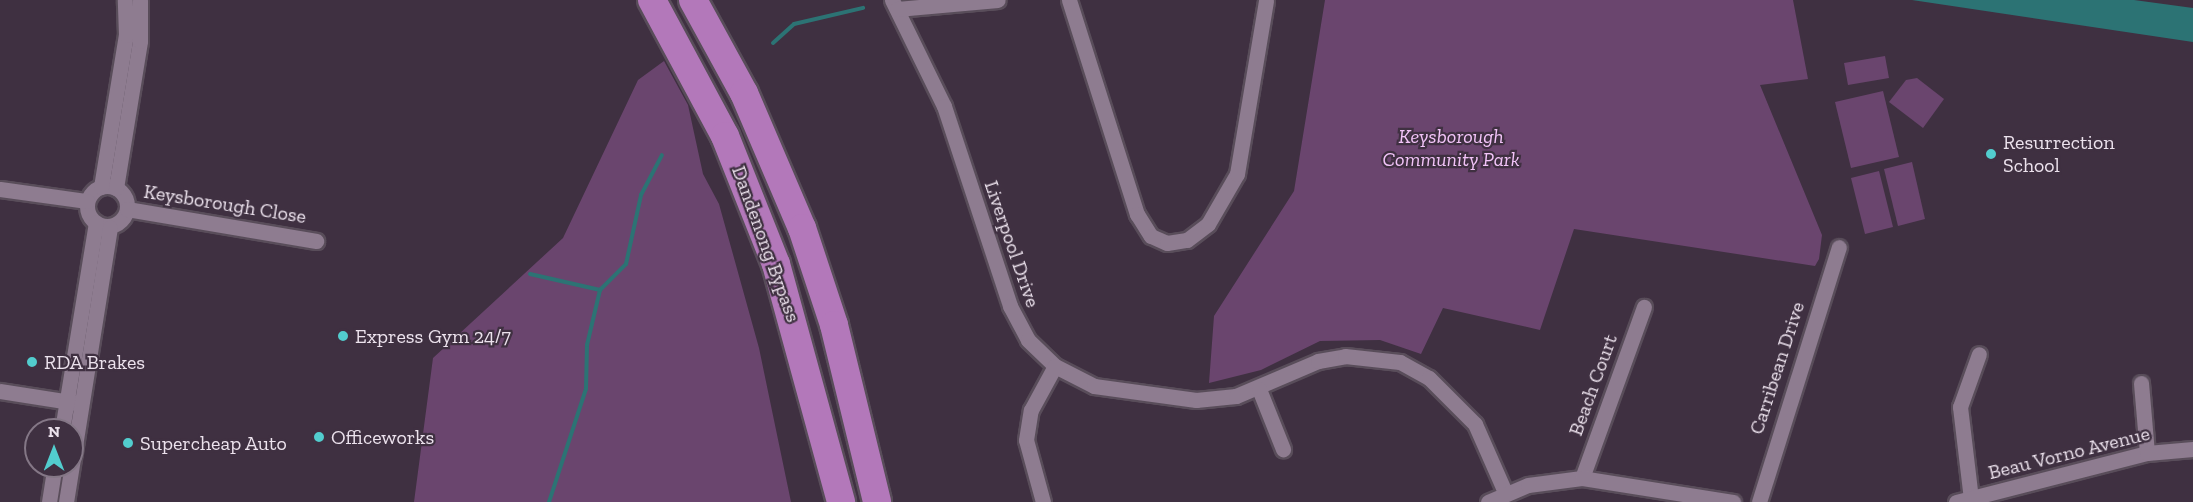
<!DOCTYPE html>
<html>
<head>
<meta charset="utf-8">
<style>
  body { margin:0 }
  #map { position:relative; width:2193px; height:502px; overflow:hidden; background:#3f3041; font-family:"Zilla Slab",serif }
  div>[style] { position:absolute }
  .green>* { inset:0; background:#6a456e }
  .water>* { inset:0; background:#2c7374 }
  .stream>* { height:4px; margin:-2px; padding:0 2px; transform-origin:2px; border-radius:2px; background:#2c7374 }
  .roads { filter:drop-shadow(2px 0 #594d5a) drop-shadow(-2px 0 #594d5a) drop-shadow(0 2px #594d5a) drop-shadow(0 -2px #594d5a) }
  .street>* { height:15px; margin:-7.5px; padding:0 7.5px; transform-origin:7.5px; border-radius:7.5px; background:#8e7c90 }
  .street>.ring { margin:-7.5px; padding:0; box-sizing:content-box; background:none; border:15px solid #8e7c90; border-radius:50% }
  .highway>* { height:28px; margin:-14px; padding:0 14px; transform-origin:14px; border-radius:14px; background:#b378ba }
  .dots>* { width:16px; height:16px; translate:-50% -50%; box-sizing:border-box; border:3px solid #3f3041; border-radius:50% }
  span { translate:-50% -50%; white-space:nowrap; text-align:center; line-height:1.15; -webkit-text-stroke:4.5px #3f3041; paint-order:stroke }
  .park-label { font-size:20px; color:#f3c4f9; font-style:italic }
  .poi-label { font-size:20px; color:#ece2ed }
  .left { translate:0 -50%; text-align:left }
  .street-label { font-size:20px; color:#ece2ed }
  .north { position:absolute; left:24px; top:418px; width:60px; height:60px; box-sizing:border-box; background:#3f3041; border:2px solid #847786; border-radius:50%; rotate:0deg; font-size:16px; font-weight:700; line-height:24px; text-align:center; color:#ece2ed }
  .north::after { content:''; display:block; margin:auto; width:21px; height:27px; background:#52cdce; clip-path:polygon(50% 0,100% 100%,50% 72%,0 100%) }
</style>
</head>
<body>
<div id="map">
  <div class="green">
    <div style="clip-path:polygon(1325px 0,1793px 0,1808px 79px,1760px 85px,1822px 235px,1819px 259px,1815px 266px,1574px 229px,1540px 330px,1443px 308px,1421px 354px,1380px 340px,1320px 341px,1261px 370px,1209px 383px,1214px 316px,1294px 191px)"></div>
    <div style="clip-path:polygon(1885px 56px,1889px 78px,1848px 85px,1844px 63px)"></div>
    <div style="clip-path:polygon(664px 61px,688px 105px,703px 174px,719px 204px,759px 348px,791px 502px,414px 502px,433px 358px,563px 238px,638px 80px)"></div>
    <div style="clip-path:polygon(1917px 78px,1944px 99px,1923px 128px,1889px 102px,1906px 80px)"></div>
    <div style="clip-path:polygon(1883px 91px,1899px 157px,1851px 168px,1835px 102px)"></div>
    <div style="clip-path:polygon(1912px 162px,1925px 219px,1898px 226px,1884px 169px)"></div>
    <div style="clip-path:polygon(1879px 171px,1893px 227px,1865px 234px,1851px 178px)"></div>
  </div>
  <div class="water">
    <div style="clip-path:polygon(1912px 0,2134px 0,2193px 8px,2193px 42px)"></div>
  </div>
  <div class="stream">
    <div style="left:773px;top:43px;width:28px;rotate:-42deg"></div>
    <div style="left:794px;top:24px;width:71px;rotate:-13.1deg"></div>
    <div style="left:530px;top:274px;width:72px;rotate:12.9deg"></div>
    <div style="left:549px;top:502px;width:119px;rotate:-71.9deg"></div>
    <div style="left:586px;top:389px;width:44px;rotate:-88.7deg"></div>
    <div style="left:587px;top:345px;width:57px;rotate:-76.7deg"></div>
    <div style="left:600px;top:290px;width:37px;rotate:-45deg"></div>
    <div style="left:626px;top:264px;width:71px;rotate:-77.7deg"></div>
    <div style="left:641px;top:195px;width:45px;rotate:-62.3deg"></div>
  </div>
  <div class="roads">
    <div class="street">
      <div style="left:892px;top:0;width:118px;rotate:63.9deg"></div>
      <div style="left:944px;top:106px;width:211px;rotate:71.7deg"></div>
      <div style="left:1010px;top:306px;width:38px;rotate:62deg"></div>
      <div style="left:1028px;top:340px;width:37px;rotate:44deg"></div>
      <div style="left:1055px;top:366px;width:44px;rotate:27.1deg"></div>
      <div style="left:1094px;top:386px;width:103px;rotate:7.8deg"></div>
      <div style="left:1196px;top:400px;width:40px;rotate:-5.7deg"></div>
      <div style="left:1236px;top:396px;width:89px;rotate:-23.1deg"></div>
      <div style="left:1318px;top:361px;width:27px;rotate:-10deg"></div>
      <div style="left:1345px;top:356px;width:55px;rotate:6.2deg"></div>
      <div style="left:1400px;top:362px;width:33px;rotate:29deg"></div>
      <div style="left:1429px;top:378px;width:65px;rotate:45deg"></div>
      <div style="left:1475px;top:424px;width:74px;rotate:66.2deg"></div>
      <div style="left:1069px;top:0;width:225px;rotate:72.4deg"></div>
      <div style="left:1137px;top:214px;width:26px;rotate:58deg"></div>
      <div style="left:1151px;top:236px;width:17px;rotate:24deg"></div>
      <div style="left:1167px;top:243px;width:20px;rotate:-9deg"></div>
      <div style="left:1187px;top:240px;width:26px;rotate:-37deg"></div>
      <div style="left:1208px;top:224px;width:58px;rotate:-59.9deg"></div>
      <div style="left:1237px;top:174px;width:176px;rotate:-80.5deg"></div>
      <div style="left:897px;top:9px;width:101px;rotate:-5.1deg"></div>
      <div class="ring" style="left:87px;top:186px;width:25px;height:25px"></div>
      <div style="left:101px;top:187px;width:154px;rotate:-80.7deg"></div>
      <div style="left:126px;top:35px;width:35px;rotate:-92deg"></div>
      <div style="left:116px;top:188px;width:149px;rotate:-80.7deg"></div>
      <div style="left:140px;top:41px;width:41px;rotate:-90deg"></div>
      <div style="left:0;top:189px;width:88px;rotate:7.9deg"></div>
      <div style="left:127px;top:209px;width:192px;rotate:9.6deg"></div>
      <div style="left:2141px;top:383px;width:70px;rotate:85.1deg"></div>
      <div style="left:1259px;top:389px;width:65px;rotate:68.2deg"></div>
      <div style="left:0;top:391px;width:78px;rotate:8.9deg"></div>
      <div style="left:62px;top:430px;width:210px;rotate:-80.7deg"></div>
      <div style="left:1582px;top:478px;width:182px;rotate:-70.1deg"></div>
      <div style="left:1971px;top:499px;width:93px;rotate:-96.8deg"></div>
      <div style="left:1960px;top:407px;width:56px;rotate:-70.3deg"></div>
      <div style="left:49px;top:502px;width:36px;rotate:-81deg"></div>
      <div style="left:66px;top:502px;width:278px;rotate:-80.9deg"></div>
      <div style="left:1043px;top:502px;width:64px;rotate:-105.3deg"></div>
      <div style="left:1026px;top:440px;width:30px;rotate:-81deg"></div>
      <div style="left:1031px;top:410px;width:50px;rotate:-61.4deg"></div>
      <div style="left:1488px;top:502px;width:43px;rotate:-23deg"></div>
      <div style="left:1528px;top:485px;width:54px;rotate:-7.4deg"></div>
      <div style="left:1582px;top:478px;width:153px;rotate:9deg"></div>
      <div style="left:1759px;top:502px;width:267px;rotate:-72.6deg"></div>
      <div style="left:1956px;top:502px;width:197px;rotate:-14.4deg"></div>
      <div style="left:2147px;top:453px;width:46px;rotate:-5deg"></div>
    </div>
    <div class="highway">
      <div style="left:652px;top:0;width:154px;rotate:61.8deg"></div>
      <div style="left:725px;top:136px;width:138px;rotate:68.3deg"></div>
      <div style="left:776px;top:264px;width:247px;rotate:74.7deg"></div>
      <div style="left:693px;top:0;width:106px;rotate:61.3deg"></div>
      <div style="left:744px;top:93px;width:147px;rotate:66.8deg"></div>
      <div style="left:802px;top:228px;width:102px;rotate:71.7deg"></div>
      <div style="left:834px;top:325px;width:182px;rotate:76.3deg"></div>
    </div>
  </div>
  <div class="dots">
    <div style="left:1991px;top:154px;background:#52cdce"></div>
    <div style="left:343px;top:336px;background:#52cdce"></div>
    <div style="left:32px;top:362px;background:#52cdce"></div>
    <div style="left:319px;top:437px;background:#52cdce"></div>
    <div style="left:128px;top:443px;background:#52cdce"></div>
  </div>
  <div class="park-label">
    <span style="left:1451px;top:148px">Keysborough<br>Community Park</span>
  </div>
  <div class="poi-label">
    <span class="left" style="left:2003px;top:154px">Resurrection<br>School</span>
    <span class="left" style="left:355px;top:336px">Express Gym 24/7</span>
    <span class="left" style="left:44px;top:362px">RDA Brakes</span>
    <span class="left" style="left:331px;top:437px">Officeworks</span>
    <span class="left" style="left:140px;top:443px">Supercheap Auto</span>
  </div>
  <div class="street-label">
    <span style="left:225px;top:204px;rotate:9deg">Keysborough Close</span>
    <span style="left:766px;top:244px;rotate:70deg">Dandenong Bypass</span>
    <span style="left:1012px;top:244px;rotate:71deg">Liverpool Drive</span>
    <span style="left:1777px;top:368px;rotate:-72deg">Carribean Drive</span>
    <span style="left:1593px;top:385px;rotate:-70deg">Beach Court</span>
    <span style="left:2069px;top:453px;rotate:-14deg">Beau Vorno Avenue</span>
  </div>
  <div class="north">N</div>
</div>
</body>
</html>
